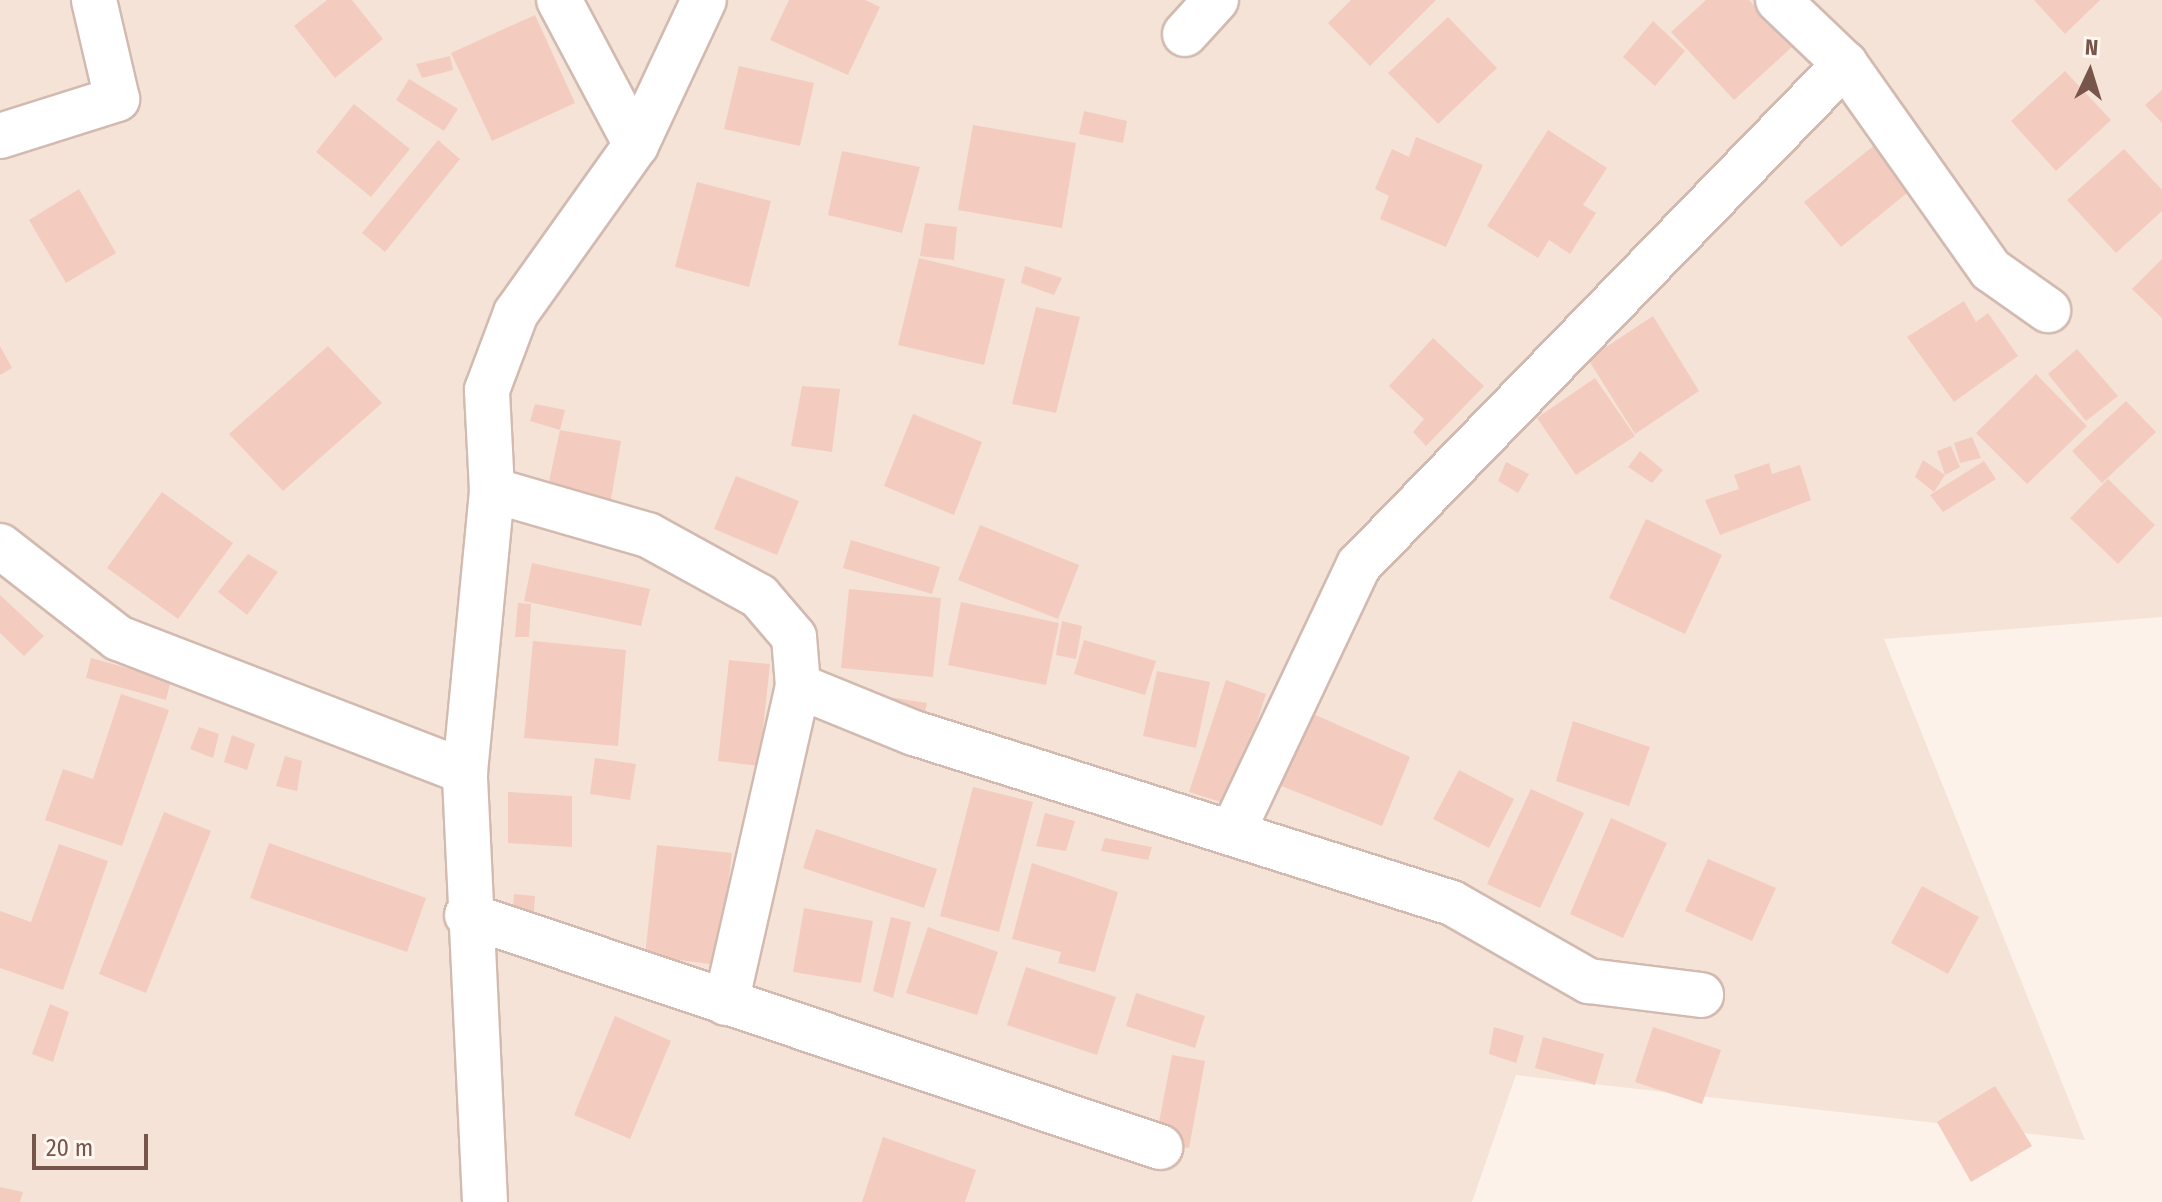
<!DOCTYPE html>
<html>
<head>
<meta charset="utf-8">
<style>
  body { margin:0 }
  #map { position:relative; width:2162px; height:1202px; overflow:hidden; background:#fdf2e9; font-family:"Fira Sans Condensed",sans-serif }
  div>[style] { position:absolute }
  .residential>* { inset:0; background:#f5e3d7 }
  .building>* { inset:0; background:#f3ccbf }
  .roads { filter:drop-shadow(2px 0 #d2bab0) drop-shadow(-2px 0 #d2bab0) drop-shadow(0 2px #d2bab0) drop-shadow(0 -2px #d2bab0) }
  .minor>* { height:44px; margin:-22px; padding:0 22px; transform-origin:22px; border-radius:22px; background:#fff }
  span { translate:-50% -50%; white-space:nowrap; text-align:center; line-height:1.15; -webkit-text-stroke:6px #fff7f0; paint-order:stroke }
  .north { position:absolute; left:2050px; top:32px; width:80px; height:80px; -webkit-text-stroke:6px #fff7f0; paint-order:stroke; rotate:4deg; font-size:22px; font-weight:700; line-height:32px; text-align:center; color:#78554b }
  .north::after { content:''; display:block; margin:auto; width:28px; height:36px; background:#78554b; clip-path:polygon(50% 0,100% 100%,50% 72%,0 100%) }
  .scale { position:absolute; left:32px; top:1134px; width:116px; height:36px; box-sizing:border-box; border:4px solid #78554b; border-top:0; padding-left:10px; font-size:24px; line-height:28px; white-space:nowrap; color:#78554b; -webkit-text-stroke:6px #fff7f0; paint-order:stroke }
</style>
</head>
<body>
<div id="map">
  <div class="residential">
    <div style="clip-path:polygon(0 0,2162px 0,2162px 617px,1884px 639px,2085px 1140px,1516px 1075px,1472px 1202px,0 1202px)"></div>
  </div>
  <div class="building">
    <div style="clip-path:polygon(327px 0,352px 0,383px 39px,335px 78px,294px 26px)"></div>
    <div style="clip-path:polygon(789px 0,865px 0,880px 7px,848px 75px,770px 40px)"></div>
    <div style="clip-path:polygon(1351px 0,1436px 0,1370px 66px,1328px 23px)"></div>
    <div style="clip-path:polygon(1706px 0,1749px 0,1792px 47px,1734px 100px,1671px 32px)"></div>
    <div style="clip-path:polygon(2034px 0,2100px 0,2065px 34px)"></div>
    <div style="clip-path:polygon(535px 15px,575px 103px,492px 141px,451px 53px)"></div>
    <div style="clip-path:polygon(1448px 17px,1497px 68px,1438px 124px,1388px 73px)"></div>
    <div style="clip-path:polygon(1653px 21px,1685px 51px,1655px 86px,1623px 57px)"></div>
    <div style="clip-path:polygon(450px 56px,453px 70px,422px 78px,416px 64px)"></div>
    <div style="clip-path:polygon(739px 66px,814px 83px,800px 146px,724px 129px)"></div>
    <div style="clip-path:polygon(2065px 71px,2111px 120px,2056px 171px,2011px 121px)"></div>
    <div style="clip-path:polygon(409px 79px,458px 109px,444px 131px,396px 100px)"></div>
    <div style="clip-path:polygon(2162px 90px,2162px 123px,2145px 105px)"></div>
    <div style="clip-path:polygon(354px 104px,410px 149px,371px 197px,316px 152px)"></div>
    <div style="clip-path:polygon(1084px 111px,1127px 121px,1123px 143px,1079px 134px)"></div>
    <div style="clip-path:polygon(973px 125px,1076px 143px,1062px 228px,958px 210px)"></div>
    <div style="clip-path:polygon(1548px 130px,1607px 168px,1583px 205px,1596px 213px,1570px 254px,1549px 240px,1538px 258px,1487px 226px)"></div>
    <div style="clip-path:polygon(1416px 137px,1483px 165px,1446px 247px,1380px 219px,1389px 196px,1375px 189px,1392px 149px,1409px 157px)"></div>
    <div style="clip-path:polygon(1882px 139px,1918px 184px,1841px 247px,1804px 202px)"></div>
    <div style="clip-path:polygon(438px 140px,460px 159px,385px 252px,362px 233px)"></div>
    <div style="clip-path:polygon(2124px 149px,2162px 190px,2162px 211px,2116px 253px,2067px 200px)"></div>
    <div style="clip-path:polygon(842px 151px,920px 167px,902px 233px,828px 215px)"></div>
    <div style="clip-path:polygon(697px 182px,771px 201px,749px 287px,675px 267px)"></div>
    <div style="clip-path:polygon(79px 189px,116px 253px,66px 283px,29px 220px)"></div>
    <div style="clip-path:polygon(925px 223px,957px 227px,954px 260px,920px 256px)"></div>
    <div style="clip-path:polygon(919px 258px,1005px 279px,984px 365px,898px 345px)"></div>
    <div style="clip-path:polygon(2162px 259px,2162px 318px,2132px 289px)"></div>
    <div style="clip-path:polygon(1025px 266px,1062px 278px,1054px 295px,1021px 283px)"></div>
    <div style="clip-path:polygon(1964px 301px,1976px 322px,1988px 313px,2018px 356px,1954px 402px,1907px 337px)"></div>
    <div style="clip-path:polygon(1036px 307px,1080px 317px,1056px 413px,1012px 404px)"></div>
    <div style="clip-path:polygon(1653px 316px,1699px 391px,1635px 434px,1588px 359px)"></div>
    <div style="clip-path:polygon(1433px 338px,1484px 386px,1426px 446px,1413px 432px,1424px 419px,1389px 386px)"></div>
    <div style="clip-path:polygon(0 346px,12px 368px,0 375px)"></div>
    <div style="clip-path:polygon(328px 346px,382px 403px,283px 491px,229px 434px)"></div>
    <div style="clip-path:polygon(2077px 349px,2118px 396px,2086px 421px,2048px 374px)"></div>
    <div style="clip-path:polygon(2036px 374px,2087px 426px,2027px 484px,1976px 433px)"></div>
    <div style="clip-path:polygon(1595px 378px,1635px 436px,1576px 475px,1537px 418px)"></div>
    <div style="clip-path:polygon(802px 386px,840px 389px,832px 452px,791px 446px)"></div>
    <div style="clip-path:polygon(2126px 401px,2156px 432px,2102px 483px,2072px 451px)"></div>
    <div style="clip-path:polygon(535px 404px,565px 410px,560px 430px,530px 421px)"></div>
    <div style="clip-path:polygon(913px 414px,982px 442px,954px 515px,884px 486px)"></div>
    <div style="clip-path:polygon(560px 430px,621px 441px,609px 511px,546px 496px)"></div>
    <div style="clip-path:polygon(1972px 437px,1981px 458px,1960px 463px,1954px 443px)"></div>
    <div style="clip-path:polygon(1951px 446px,1960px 467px,1945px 475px,1937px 451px)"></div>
    <div style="clip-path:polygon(1640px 451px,1663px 470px,1652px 483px,1628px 467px)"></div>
    <div style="clip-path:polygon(1923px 460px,1945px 475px,1934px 492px,1915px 477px)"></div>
    <div style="clip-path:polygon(1984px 461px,1996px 479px,1943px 512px,1930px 495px)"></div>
    <div style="clip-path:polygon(1506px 462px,1529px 474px,1518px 493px,1498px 481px)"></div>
    <div style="clip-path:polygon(1769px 463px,1772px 474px,1800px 465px,1811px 500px,1720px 535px,1705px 500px,1739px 489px,1734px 475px)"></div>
    <div style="clip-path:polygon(736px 476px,799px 501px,777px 555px,714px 529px)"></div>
    <div style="clip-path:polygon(2108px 479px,2155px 525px,2118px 564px,2070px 518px)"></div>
    <div style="clip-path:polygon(162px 492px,233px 543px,178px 619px,107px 568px)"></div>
    <div style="clip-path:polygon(1646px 519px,1722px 555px,1685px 634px,1609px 598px)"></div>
    <div style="clip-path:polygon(980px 525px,1079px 565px,1058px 619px,958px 580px)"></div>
    <div style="clip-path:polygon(851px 540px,940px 567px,932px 594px,843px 568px)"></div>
    <div style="clip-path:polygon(248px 554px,278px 572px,247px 615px,218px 592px)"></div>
    <div style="clip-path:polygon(532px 563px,650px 589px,641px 626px,524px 601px)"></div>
    <div style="clip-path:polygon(849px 589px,941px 598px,933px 677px,841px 668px)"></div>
    <div style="clip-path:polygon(0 595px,44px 636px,24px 656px,0 633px)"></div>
    <div style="clip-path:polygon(961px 602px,1059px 623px,1046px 685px,948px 665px)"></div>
    <div style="clip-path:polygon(518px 603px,531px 604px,529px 637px,515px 637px)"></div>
    <div style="clip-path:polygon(1062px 621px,1082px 626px,1076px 659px,1056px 655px)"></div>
    <div style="clip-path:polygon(1084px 640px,1156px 661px,1145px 695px,1074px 674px)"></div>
    <div style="clip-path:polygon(533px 641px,626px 650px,618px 746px,524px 738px)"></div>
    <div style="clip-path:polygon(91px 658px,171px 680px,166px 700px,86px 678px)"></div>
    <div style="clip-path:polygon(729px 660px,770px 664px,759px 766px,718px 761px)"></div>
    <div style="clip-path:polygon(1157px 671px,1210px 682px,1196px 748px,1143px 736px)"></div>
    <div style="clip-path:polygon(1226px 680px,1266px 694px,1230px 805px,1189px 792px)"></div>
    <div style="clip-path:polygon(121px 694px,169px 710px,122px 846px,45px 820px,63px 769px,93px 779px)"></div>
    <div style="clip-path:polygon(889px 697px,927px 703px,922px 726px,885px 717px)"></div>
    <div style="clip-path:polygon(1311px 713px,1410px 757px,1382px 826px,1279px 785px)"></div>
    <div style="clip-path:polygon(1573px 721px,1650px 747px,1629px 806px,1556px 781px)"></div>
    <div style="clip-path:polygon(199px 727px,219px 734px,213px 758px,190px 749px)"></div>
    <div style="clip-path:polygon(232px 735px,255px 744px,247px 770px,224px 762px)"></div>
    <div style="clip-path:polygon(285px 756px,302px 761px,297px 791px,276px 786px)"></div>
    <div style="clip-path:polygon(595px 758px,636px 764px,630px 800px,590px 794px)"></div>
    <div style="clip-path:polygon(1459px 770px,1514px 799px,1489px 848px,1433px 819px)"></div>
    <div style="clip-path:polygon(973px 787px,1033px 802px,999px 932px,940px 916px)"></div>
    <div style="clip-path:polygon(1531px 789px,1584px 813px,1540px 908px,1487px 884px)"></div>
    <div style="clip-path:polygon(508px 792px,572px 796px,572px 847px,508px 843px)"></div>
    <div style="clip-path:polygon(164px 812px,211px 831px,146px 993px,99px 974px)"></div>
    <div style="clip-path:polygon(1045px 813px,1075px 821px,1066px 851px,1036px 846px)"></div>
    <div style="clip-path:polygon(1611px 818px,1667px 843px,1623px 938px,1570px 914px)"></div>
    <div style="clip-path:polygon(816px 829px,937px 869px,924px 908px,803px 868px)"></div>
    <div style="clip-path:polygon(1105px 838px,1152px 847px,1148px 860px,1101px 851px)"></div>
    <div style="clip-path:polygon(269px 843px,426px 898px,407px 952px,250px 898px)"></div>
    <div style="clip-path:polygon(59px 844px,108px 861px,63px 990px,0 968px,0 911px,31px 922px)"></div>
    <div style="clip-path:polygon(657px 845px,732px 853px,719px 965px,645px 956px)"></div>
    <div style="clip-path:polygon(1708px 859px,1776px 888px,1752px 941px,1685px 911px)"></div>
    <div style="clip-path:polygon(1032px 863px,1118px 892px,1095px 972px,1058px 963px,1061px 952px,1012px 939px)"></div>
    <div style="clip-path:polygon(1922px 886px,1979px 917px,1948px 974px,1891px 943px)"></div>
    <div style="clip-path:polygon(514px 894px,535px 896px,533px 926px,512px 924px)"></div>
    <div style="clip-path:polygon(804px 908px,873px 921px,861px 983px,793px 972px)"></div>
    <div style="clip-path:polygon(891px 917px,911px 922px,893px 998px,873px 991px)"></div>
    <div style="clip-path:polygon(928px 927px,998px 952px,977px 1015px,906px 993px)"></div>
    <div style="clip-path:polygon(1026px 967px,1116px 997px,1097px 1055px,1007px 1025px)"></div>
    <div style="clip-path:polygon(1136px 993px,1205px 1016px,1195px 1048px,1126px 1026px)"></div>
    <div style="clip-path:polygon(50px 1004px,69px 1012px,53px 1062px,32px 1054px)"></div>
    <div style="clip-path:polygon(615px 1016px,671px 1041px,630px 1139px,574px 1115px)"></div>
    <div style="clip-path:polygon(1494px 1027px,1524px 1036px,1516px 1063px,1489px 1054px)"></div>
    <div style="clip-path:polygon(1653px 1027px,1721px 1050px,1702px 1104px,1635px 1082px)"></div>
    <div style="clip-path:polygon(1543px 1037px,1604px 1054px,1595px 1085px,1535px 1068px)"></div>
    <div style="clip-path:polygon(1172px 1055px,1205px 1061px,1189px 1148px,1155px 1143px)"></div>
    <div style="clip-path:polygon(1995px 1086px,2032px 1146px,1971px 1182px,1937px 1122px)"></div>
    <div style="clip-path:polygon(883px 1137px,976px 1170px,965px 1202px,862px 1202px)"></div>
    <div style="clip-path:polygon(0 1187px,23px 1192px,20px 1202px,0 1202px)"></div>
  </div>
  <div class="roads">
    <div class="minor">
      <div style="left:559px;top:0;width:164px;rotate:62deg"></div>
      <div style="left:1778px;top:0;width:93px;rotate:43.7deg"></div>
      <div style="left:1845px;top:64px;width:252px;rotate:54.7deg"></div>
      <div style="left:1991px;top:270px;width:70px;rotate:35.1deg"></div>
      <div style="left:1185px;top:34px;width:46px;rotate:-47.6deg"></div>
      <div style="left:0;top:136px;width:123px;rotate:-17.5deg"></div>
      <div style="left:117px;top:99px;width:102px;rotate:-103.1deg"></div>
      <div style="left:492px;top:490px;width:162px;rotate:16.1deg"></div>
      <div style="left:648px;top:535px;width:127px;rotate:28.8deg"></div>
      <div style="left:759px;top:596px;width:54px;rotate:49.5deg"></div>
      <div style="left:794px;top:637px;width:49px;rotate:85.3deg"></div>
      <div style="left:798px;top:686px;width:125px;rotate:22.1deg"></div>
      <div style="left:914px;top:733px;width:564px;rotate:17.54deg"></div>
      <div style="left:1452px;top:903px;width:158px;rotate:29.7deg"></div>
      <div style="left:1589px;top:981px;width:113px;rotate:7.1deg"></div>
      <div style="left:0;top:546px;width:150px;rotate:37.9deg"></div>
      <div style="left:118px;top:638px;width:372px;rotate:21.1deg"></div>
      <div style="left:1234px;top:829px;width:292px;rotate:-64.7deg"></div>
      <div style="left:1359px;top:565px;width:698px;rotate:-45.87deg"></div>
      <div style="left:467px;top:915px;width:731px;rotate:18.51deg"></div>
      <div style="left:726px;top:1003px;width:325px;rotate:-77.2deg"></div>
      <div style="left:485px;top:1202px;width:430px;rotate:-92.7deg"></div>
      <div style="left:465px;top:772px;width:283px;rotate:-84.5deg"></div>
      <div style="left:492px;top:490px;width:100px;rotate:-92.9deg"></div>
      <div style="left:487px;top:390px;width:82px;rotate:-69.4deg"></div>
      <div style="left:516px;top:313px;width:206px;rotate:-54.5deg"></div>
      <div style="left:636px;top:145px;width:160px;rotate:-64.9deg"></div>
    </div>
  </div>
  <div class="north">N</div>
  <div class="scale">20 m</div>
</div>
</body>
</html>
